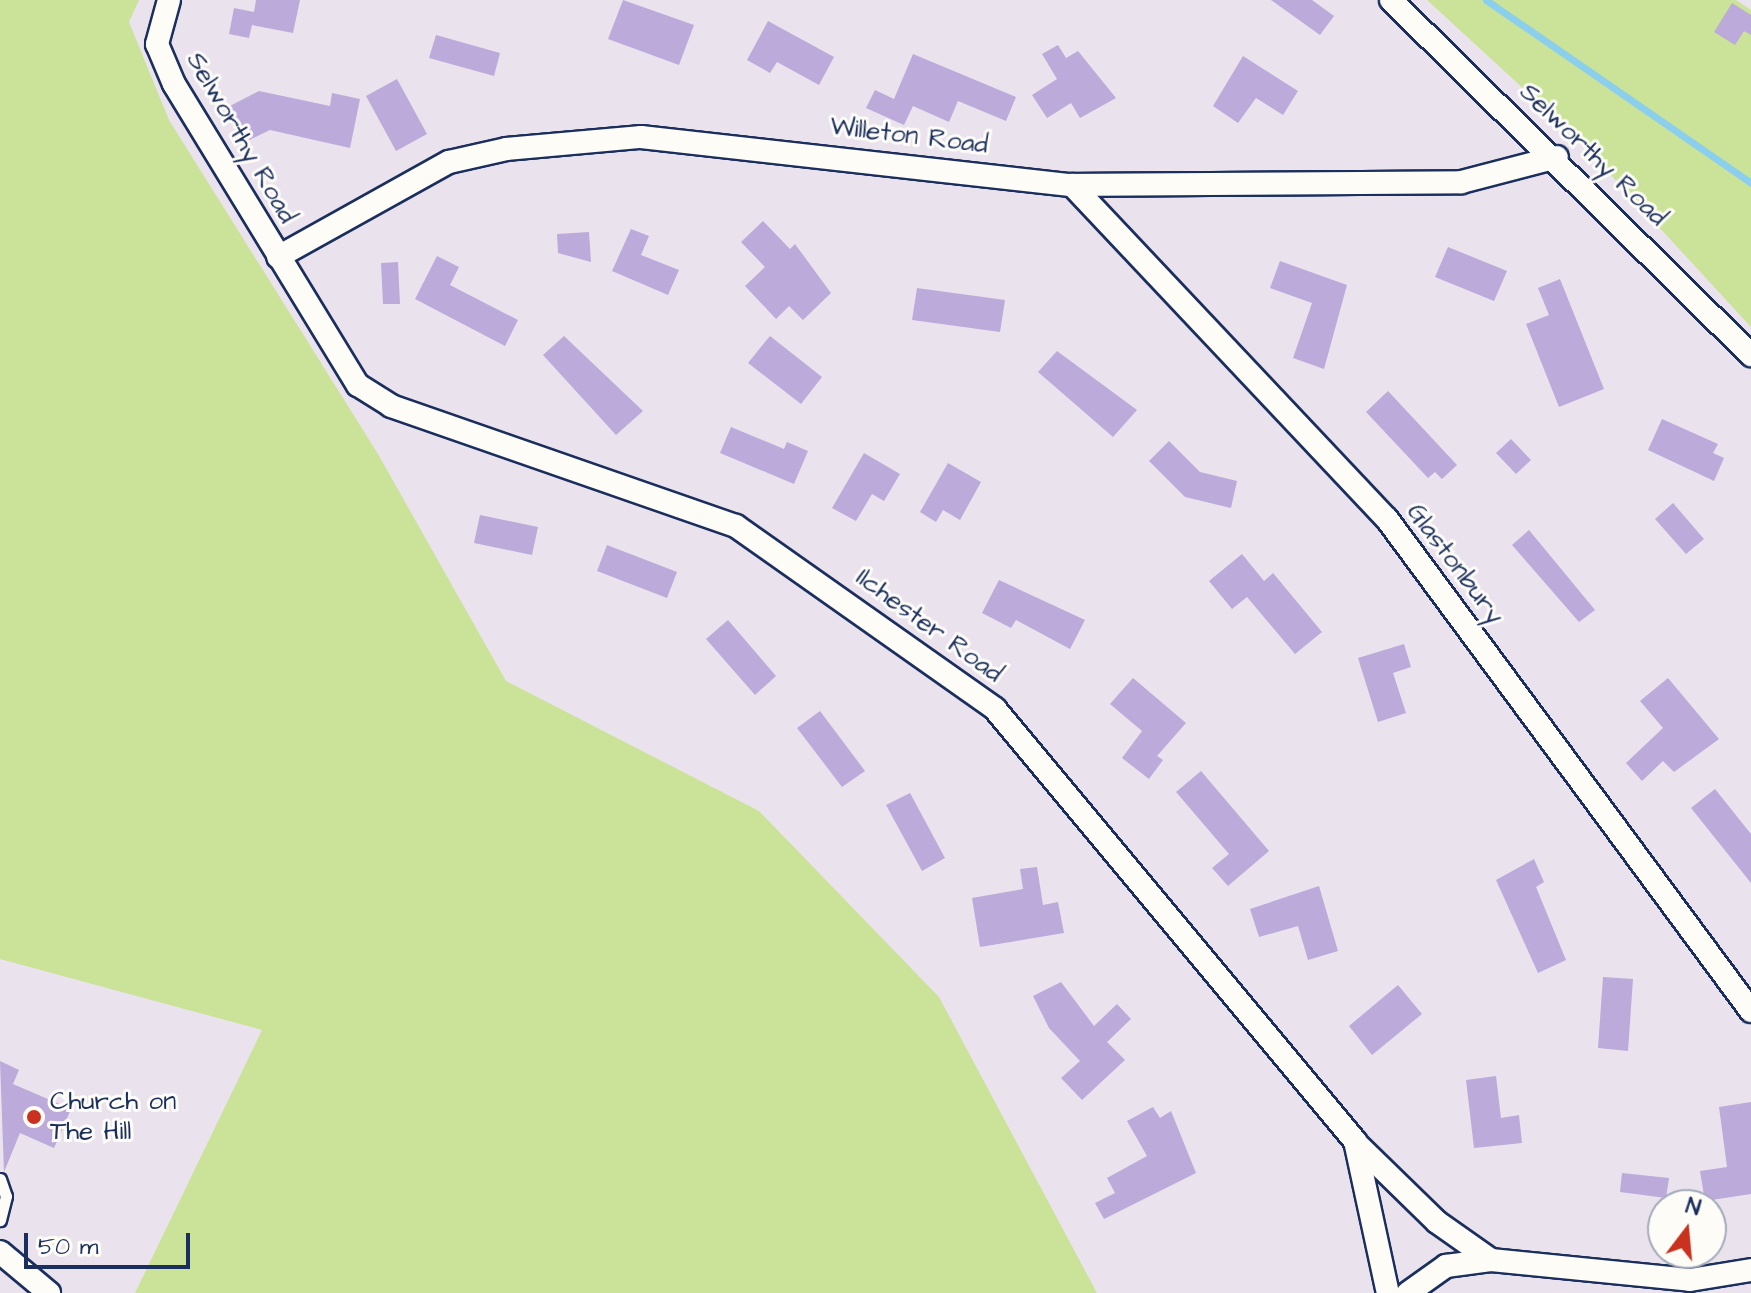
<!DOCTYPE html>
<html>
<head>
<meta charset="utf-8">
<style>
  body { margin:0 }
  #map { position:relative; width:1751px; height:1293px; overflow:hidden; background:#eae3ee; font-family:"Architects Daughter",sans-serif }
  div>[style] { position:absolute }
  .green>* { inset:0; background:#cae399 }
  .stream>* { height:7px; margin:-3.5px; padding:0 3.5px; transform-origin:3.5px; border-radius:3.5px; background:#8ccfed }
  .building>* { inset:0; background:#bcaada }
  .roads { filter:drop-shadow(2px 0 #1b2f5e) drop-shadow(-2px 0 #1b2f5e) drop-shadow(0 2px #1b2f5e) drop-shadow(0 -2px #1b2f5e) }
  .lane>* { height:11px; margin:-5.5px; padding:0 5.5px; transform-origin:5.5px; border-radius:5.5px; background:#fdfcf7 }
  .street>* { height:22px; margin:-11px; padding:0 11px; transform-origin:11px; border-radius:11px; background:#fdfcf7 }
  .dots>* { width:22px; height:22px; translate:-50% -50%; box-sizing:border-box; border:4px solid #fdfcf7; border-radius:50% }
  span { translate:-50% -50%; white-space:nowrap; text-align:center; line-height:1.15; -webkit-text-stroke:6px #fdfcf7; paint-order:stroke }
  .street-label { font-size:26px; color:#1b2f5e }
  .poi-label { font-size:26px; color:#1b2f5e }
  .left { translate:0 -50%; text-align:left }
  .north { position:absolute; left:1647px; top:1189px; width:80px; height:80px; box-sizing:border-box; background:#fdfcf7; border:2px solid #a3aaba; border-radius:50%; rotate:16deg; font-size:22px; font-weight:700; line-height:32px; text-align:center; color:#1b2f5e }
  .north::after { content:''; display:block; margin:auto; width:28px; height:36px; background:#c8321e; clip-path:polygon(50% 0,100% 100%,50% 72%,0 100%) }
  .scale { position:absolute; left:24px; top:1233px; width:166px; height:36px; box-sizing:border-box; border:4px solid #1b2f5e; border-top:0; padding-left:10px; font-size:24px; line-height:28px; white-space:nowrap; color:#1b2f5e; -webkit-text-stroke:6px #fdfcf7; paint-order:stroke }
</style>
</head>
<body>
<div id="map">
  <div class="green">
    <div style="clip-path:polygon(0 0,139px 0,129px 22px,169px 120px,378px 454px,506px 681px,759px 811px,939px 997px,1097px 1293px,135px 1293px,262px 1030px,0 959px)"></div>
    <div style="clip-path:polygon(1427px 0,1736px 0,1751px 10px,1751px 327px,1575px 136px)"></div>
  </div>
  <div class="stream">
    <div style="left:1486px;top:0;width:322px;rotate:34.6deg"></div>
  </div>
  <div class="building">
    <div style="clip-path:polygon(256px 0,300px 0,293px 33px,252px 25px,249px 38px,229px 34px,234px 8px,254px 12px)"></div>
    <div style="clip-path:polygon(623px 0,694px 25px,679px 65px,608px 39px)"></div>
    <div style="clip-path:polygon(1271px 0,1312px 0,1334px 16px,1320px 35px)"></div>
    <div style="clip-path:polygon(1732px 3px,1751px 15px,1751px 35px,1744px 31px,1735px 45px,1714px 32px)"></div>
    <div style="clip-path:polygon(768px 21px,834px 57px,819px 85px,777px 62px,770px 73px,747px 60px)"></div>
    <div style="clip-path:polygon(436px 35px,500px 53px,494px 76px,429px 58px)"></div>
    <div style="clip-path:polygon(1058px 45px,1066px 58px,1078px 51px,1116px 98px,1080px 118px,1071px 103px,1047px 118px,1032px 95px,1057px 79px,1042px 54px)"></div>
    <div style="clip-path:polygon(913px 54px,1016px 97px,1006px 121px,958px 101px,949px 122px,913px 106px,904px 125px,866px 108px,875px 90px,894px 99px)"></div>
    <div style="clip-path:polygon(1243px 56px,1298px 91px,1283px 115px,1256px 98px,1238px 123px,1213px 106px)"></div>
    <div style="clip-path:polygon(397px 79px,427px 134px,396px 151px,366px 96px)"></div>
    <div style="clip-path:polygon(259px 91px,330px 106px,332px 93px,360px 99px,350px 148px,270px 130px,245px 142px,226px 108px)"></div>
    <div style="clip-path:polygon(763px 221px,790px 249px,795px 244px,831px 293px,803px 320px,789px 306px,776px 319px,745px 286px,765px 267px,741px 242px)"></div>
    <div style="clip-path:polygon(631px 229px,649px 236px,641px 255px,679px 270px,668px 295px,612px 271px)"></div>
    <div style="clip-path:polygon(589px 232px,591px 262px,558px 253px,557px 234px)"></div>
    <div style="clip-path:polygon(1448px 247px,1507px 271px,1494px 301px,1435px 277px)"></div>
    <div style="clip-path:polygon(437px 256px,459px 267px,450px 285px,518px 320px,505px 346px,415px 299px)"></div>
    <div style="clip-path:polygon(1280px 261px,1347px 285px,1324px 369px,1293px 358px,1312px 303px,1270px 288px)"></div>
    <div style="clip-path:polygon(398px 262px,400px 304px,383px 304px,381px 263px)"></div>
    <div style="clip-path:polygon(1560px 279px,1604px 389px,1559px 407px,1526px 324px,1549px 315px,1538px 288px)"></div>
    <div style="clip-path:polygon(917px 288px,1005px 300px,1000px 332px,912px 320px)"></div>
    <div style="clip-path:polygon(564px 336px,643px 411px,616px 435px,543px 355px)"></div>
    <div style="clip-path:polygon(770px 336px,822px 377px,801px 404px,748px 363px)"></div>
    <div style="clip-path:polygon(1057px 351px,1137px 410px,1113px 437px,1038px 372px)"></div>
    <div style="clip-path:polygon(1388px 391px,1457px 465px,1442px 479px,1435px 472px,1428px 478px,1366px 412px)"></div>
    <div style="clip-path:polygon(1662px 419px,1718px 444px,1713px 453px,1724px 458px,1714px 481px,1648px 450px)"></div>
    <div style="clip-path:polygon(731px 427px,784px 449px,787px 442px,808px 451px,794px 484px,720px 453px)"></div>
    <div style="clip-path:polygon(1511px 439px,1531px 460px,1516px 474px,1496px 453px)"></div>
    <div style="clip-path:polygon(1169px 441px,1200px 472px,1237px 481px,1231px 508px,1185px 497px,1149px 461px)"></div>
    <div style="clip-path:polygon(864px 453px,900px 474px,884px 501px,872px 494px,856px 521px,832px 508px)"></div>
    <div style="clip-path:polygon(948px 463px,981px 482px,960px 520px,943px 510px,936px 522px,920px 512px)"></div>
    <div style="clip-path:polygon(1673px 503px,1704px 539px,1686px 554px,1655px 519px)"></div>
    <div style="clip-path:polygon(480px 515px,538px 527px,532px 555px,474px 543px)"></div>
    <div style="clip-path:polygon(1529px 530px,1595px 610px,1579px 622px,1512px 545px)"></div>
    <div style="clip-path:polygon(607px 545px,677px 572px,667px 598px,597px 571px)"></div>
    <div style="clip-path:polygon(1242px 554px,1264px 581px,1273px 573px,1322px 632px,1295px 654px,1247px 597px,1232px 609px,1209px 581px)"></div>
    <div style="clip-path:polygon(999px 580px,1085px 620px,1070px 649px,1016px 620px,1011px 628px,982px 613px)"></div>
    <div style="clip-path:polygon(728px 620px,776px 676px,755px 695px,706px 639px)"></div>
    <div style="clip-path:polygon(1404px 644px,1411px 667px,1393px 673px,1406px 713px,1378px 722px,1358px 658px)"></div>
    <div style="clip-path:polygon(1133px 678px,1186px 723px,1157px 756px,1163px 760px,1149px 779px,1122px 758px,1142px 731px,1110px 704px)"></div>
    <div style="clip-path:polygon(1668px 678px,1719px 739px,1674px 772px,1663px 761px,1642px 781px,1626px 763px,1663px 728px,1640px 701px)"></div>
    <div style="clip-path:polygon(820px 711px,865px 771px,842px 787px,797px 728px)"></div>
    <div style="clip-path:polygon(1201px 771px,1269px 851px,1228px 886px,1212px 868px,1229px 854px,1176px 792px)"></div>
    <div style="clip-path:polygon(1715px 789px,1751px 834px,1751px 883px,1691px 808px)"></div>
    <div style="clip-path:polygon(910px 793px,945px 858px,922px 871px,886px 805px)"></div>
    <div style="clip-path:polygon(1534px 859px,1544px 882px,1536px 887px,1566px 960px,1538px 973px,1496px 880px)"></div>
    <div style="clip-path:polygon(1037px 867px,1043px 905px,1058px 902px,1064px 933px,980px 947px,972px 898px,1023px 889px,1020px 869px)"></div>
    <div style="clip-path:polygon(1319px 886px,1338px 951px,1308px 960px,1298px 926px,1259px 937px,1250px 909px)"></div>
    <div style="clip-path:polygon(1603px 977px,1633px 979px,1628px 1051px,1598px 1048px)"></div>
    <div style="clip-path:polygon(1061px 982px,1094px 1026px,1117px 1004px,1131px 1019px,1107px 1042px,1125px 1060px,1082px 1100px,1061px 1078px,1080px 1061px,1049px 1028px,1033px 996px)"></div>
    <div style="clip-path:polygon(1398px 985px,1422px 1014px,1372px 1055px,1349px 1026px)"></div>
    <div style="clip-path:polygon(0 1061px,19px 1070px,13px 1084px,71px 1109px,54px 1148px,20px 1133px,4px 1172px)"></div>
    <div style="clip-path:polygon(1496px 1076px,1501px 1118px,1519px 1115px,1522px 1143px,1474px 1148px,1466px 1080px)"></div>
    <div style="clip-path:polygon(1751px 1102px,1751px 1194px,1705px 1201px,1700px 1171px,1727px 1167px,1719px 1107px)"></div>
    <div style="clip-path:polygon(1153px 1107px,1160px 1118px,1171px 1111px,1196px 1173px,1104px 1219px,1095px 1203px,1115px 1193px,1107px 1178px,1147px 1156px,1127px 1121px)"></div>
    <div style="clip-path:polygon(1622px 1173px,1669px 1178px,1666px 1198px,1620px 1192px)"></div>
  </div>
  <div class="roads">
    <div class="lane">
      <div style="left:0;top:1179px;width:18px;rotate:71deg"></div>
      <div style="left:6px;top:1196px;width:25px;rotate:104deg"></div>
    </div>
    <div class="street">
      <div style="left:169px;top:0;width:46px;rotate:105.3deg"></div>
      <div style="left:157px;top:44px;width:43px;rotate:67deg"></div>
      <div style="left:174px;top:84px;width:353px;rotate:58.6deg"></div>
      <div style="left:358px;top:385px;width:39px;rotate:32deg"></div>
      <div style="left:391px;top:406px;width:365px;rotate:19.2deg"></div>
      <div style="left:736px;top:526px;width:317px;rotate:35.2deg"></div>
      <div style="left:995px;top:709px;width:562px;rotate:50.19deg"></div>
      <div style="left:1355px;top:1141px;width:156px;rotate:77.8deg"></div>
      <div style="left:1391px;top:0;width:506px;rotate:44.6deg"></div>
      <div style="left:1072px;top:185px;width:459px;rotate:46.7deg"></div>
      <div style="left:1387px;top:519px;width:612px;rotate:53.5deg"></div>
      <div style="left:278px;top:257px;width:196px;rotate:-29.1deg"></div>
      <div style="left:449px;top:162px;width:58px;rotate:-12.8deg"></div>
      <div style="left:506px;top:149px;width:136px;rotate:-5.1deg"></div>
      <div style="left:641px;top:137px;width:434px;rotate:6.4deg"></div>
      <div style="left:1072px;top:185px;width:389px;rotate:-0.4deg"></div>
      <div style="left:1461px;top:182px;width:99px;rotate:-14.6deg"></div>
      <div style="left:1356px;top:1143px;width:113px;rotate:44.3deg"></div>
      <div style="left:1437px;top:1222px;width:66px;rotate:35.1deg"></div>
      <div style="left:0;top:1252px;width:64px;rotate:39.9deg"></div>
      <div style="left:1408px;top:1293px;width:47px;rotate:-35.4deg"></div>
      <div style="left:1446px;top:1266px;width:45px;rotate:-7.6deg"></div>
      <div style="left:1491px;top:1260px;width:200px;rotate:5.7deg"></div>
      <div style="left:1690px;top:1280px;width:62px;rotate:-9.3deg"></div>
    </div>
  </div>
  <div class="dots">
    <div style="left:34px;top:1117px;background:#c8321e"></div>
  </div>
  <div class="street-label">
    <span style="left:909px;top:136px;rotate:7deg">Willeton Road</span>
    <span style="left:241px;top:138px;rotate:60deg">Selworthy Road</span>
    <span style="left:1593px;top:155px;rotate:44deg">Selworthy Road</span>
    <span style="left:1455px;top:564px;rotate:53deg">Glastonbury</span>
    <span style="left:929px;top:626px;rotate:36deg">Ilchester Road</span>
  </div>
  <div class="poi-label">
    <span class="left" style="left:50px;top:1117px">Church on<br>The Hill</span>
  </div>
  <div class="north">N</div>
  <div class="scale">50 m</div>
</div>
</body>
</html>
